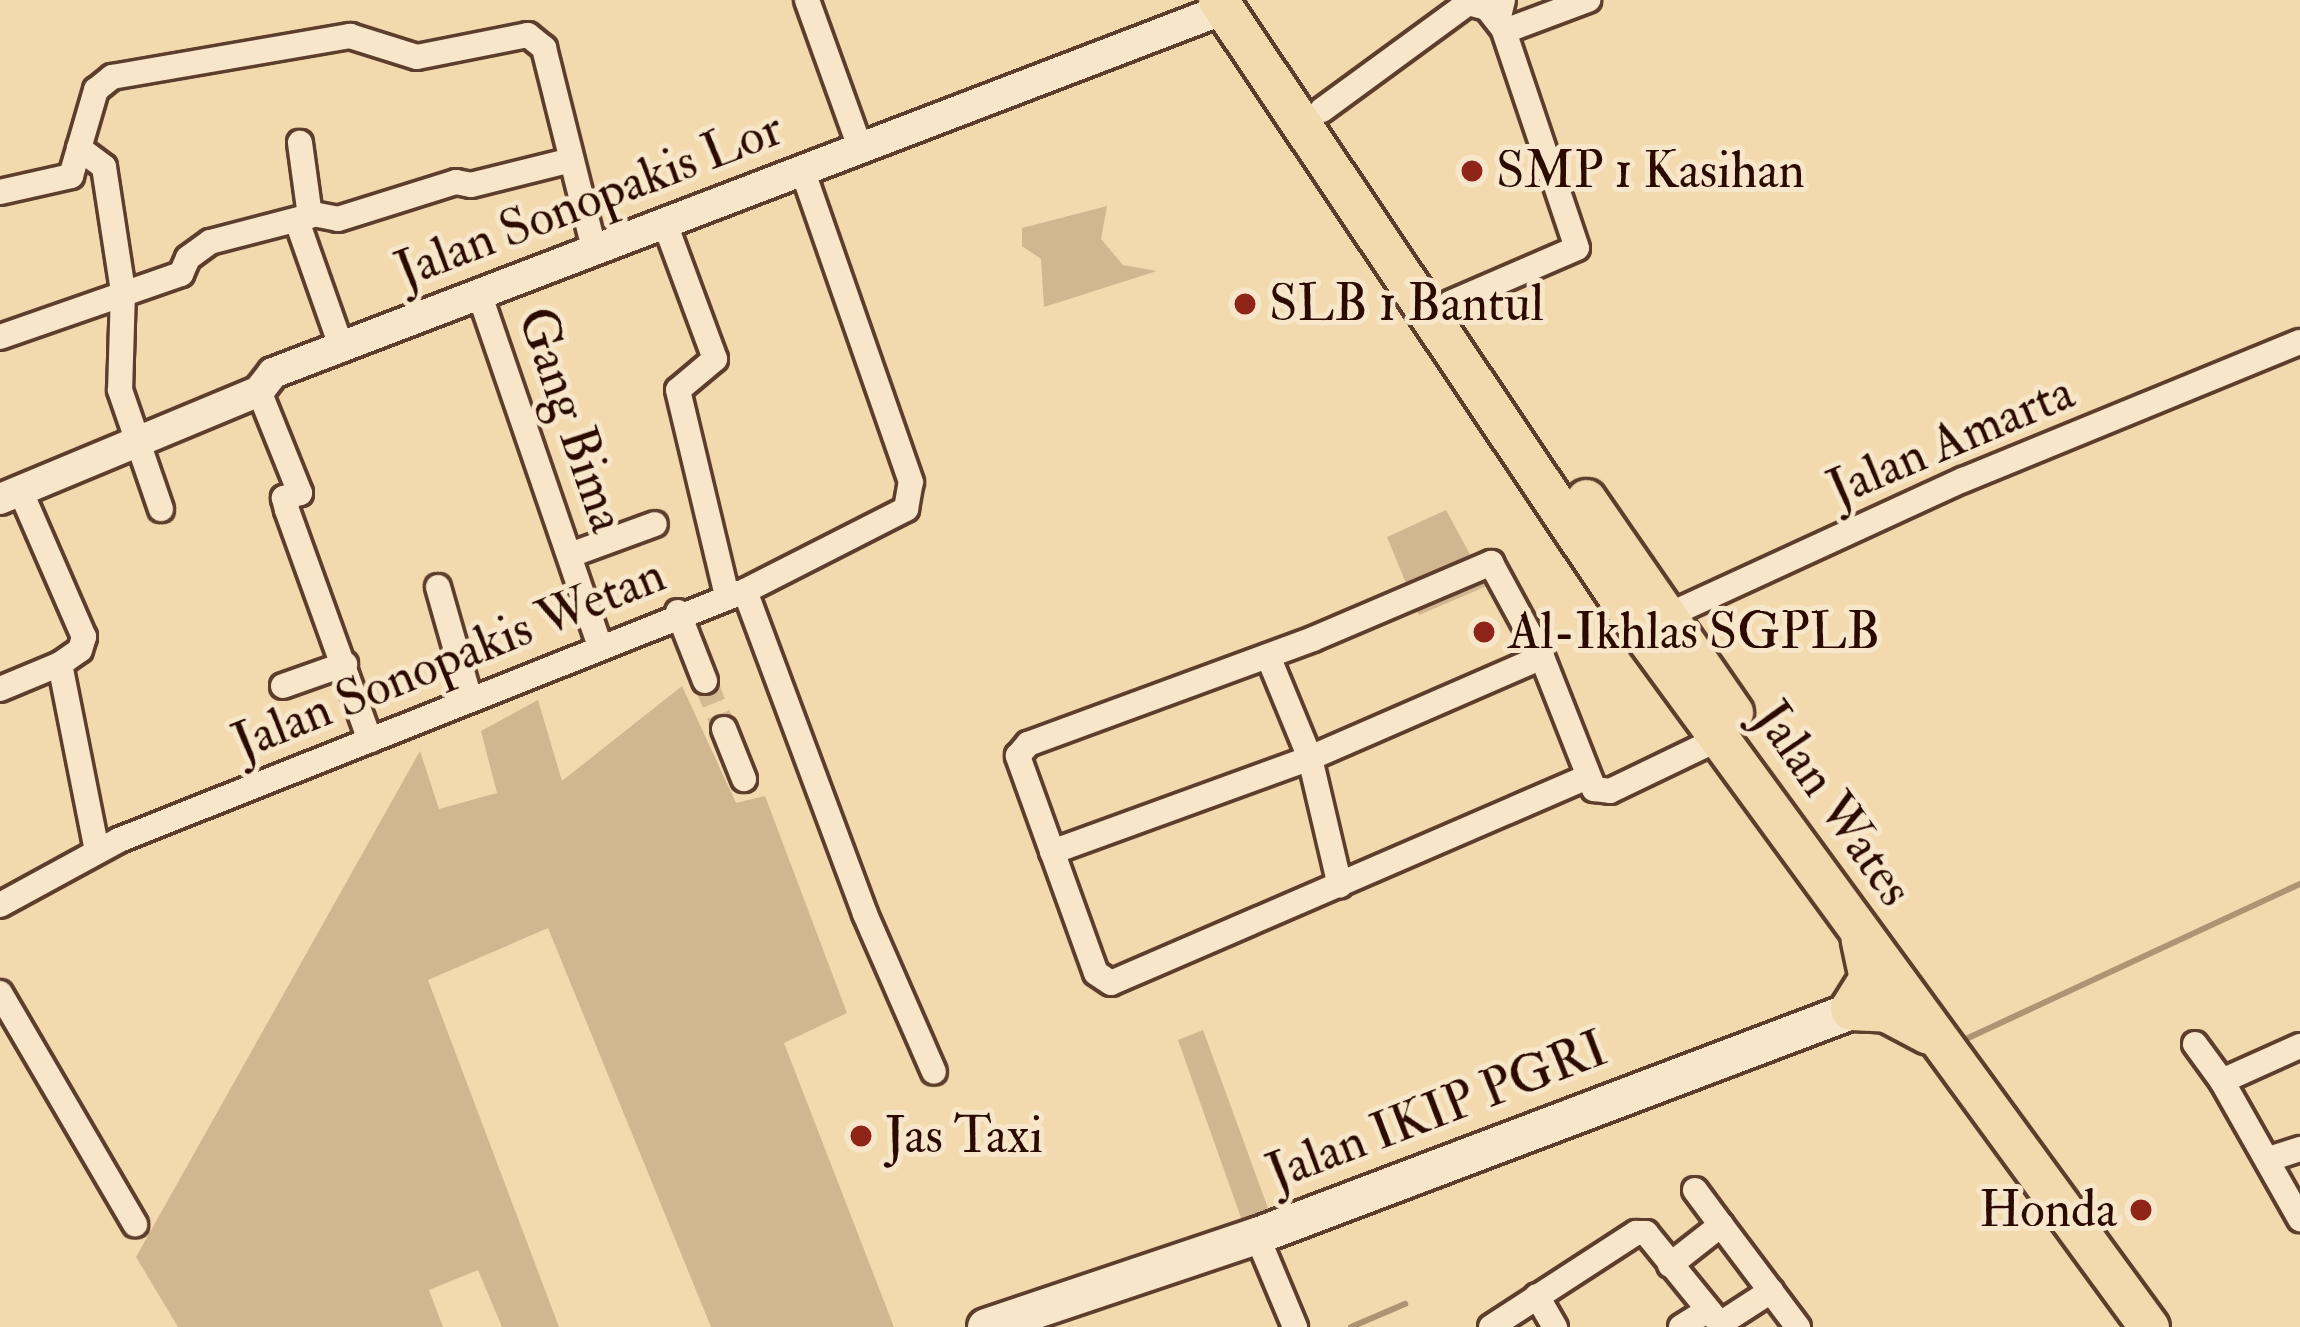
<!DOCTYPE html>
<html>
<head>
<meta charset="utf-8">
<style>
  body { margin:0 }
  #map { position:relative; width:2300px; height:1327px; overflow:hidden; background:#f3d9ae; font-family:"IM FELL Double Pica",serif }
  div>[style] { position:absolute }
  .green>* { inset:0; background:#d1b690 }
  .stream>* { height:6px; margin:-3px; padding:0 3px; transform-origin:3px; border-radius:3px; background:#af9373 }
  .minor-tunnel>* { height:24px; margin-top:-12px; transform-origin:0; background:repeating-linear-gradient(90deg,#d5ba94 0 24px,transparent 0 36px) }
  .roads { filter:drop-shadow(3px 0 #5d3e2c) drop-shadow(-3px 0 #5d3e2c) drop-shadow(0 3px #5d3e2c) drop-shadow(0 -3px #5d3e2c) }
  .minor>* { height:24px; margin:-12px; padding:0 12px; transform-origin:12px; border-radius:12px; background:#f7e6ca }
  .tertiary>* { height:30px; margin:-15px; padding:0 15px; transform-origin:15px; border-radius:15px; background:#f7e6ca }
  .secondary>* { height:36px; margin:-18px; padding:0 18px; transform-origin:18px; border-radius:18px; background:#f7e6ca }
  .primary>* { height:39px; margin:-19.5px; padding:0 19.5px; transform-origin:19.5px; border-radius:19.5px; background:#f3d9ae }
  .trunk>* { height:42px; margin:-21px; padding:0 21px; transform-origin:21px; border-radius:21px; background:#f3d9ae }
  .dots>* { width:33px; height:33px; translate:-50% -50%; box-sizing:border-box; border:6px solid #f7e6ca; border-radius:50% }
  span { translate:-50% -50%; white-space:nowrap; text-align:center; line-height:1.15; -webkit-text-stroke:10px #f7e6ca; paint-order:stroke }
  .poi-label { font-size:51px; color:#2b0b00 }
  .left { translate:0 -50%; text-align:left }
  .right { translate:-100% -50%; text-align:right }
  .street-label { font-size:51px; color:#2b0b00 }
</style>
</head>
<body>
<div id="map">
  <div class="green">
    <div style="clip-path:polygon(1107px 206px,1101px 239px,1123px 265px,1157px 271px,1044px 307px,1041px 259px,1022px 246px,1022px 228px)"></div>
    <div style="clip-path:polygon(1446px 510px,1487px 586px,1419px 615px,1387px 537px)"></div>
    <div style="clip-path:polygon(682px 686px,736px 803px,765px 796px,847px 1013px,784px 1043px,894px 1327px,711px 1327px,548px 928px,428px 980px,559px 1327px,502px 1327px,478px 1270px,429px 1290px,443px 1327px,178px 1327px,136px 1257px,420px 751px,439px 809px,497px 793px,481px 731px,538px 700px,562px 781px)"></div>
    <div style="clip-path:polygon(1203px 1030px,1273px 1222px,1246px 1232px,1178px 1040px)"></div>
  </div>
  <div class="stream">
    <div style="left:1968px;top:1038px;width:366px;rotate:-24.9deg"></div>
    <div style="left:1351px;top:1327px;width:59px;rotate:-23.1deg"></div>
  </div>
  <div class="minor-tunnel">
    <div style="left:705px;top:681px;width:52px;rotate:68.4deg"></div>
  </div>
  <div class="roads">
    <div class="minor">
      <div style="left:807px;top:0;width:156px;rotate:70.2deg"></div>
      <div style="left:1322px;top:110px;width:181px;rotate:-36.2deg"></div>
      <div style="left:1468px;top:3px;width:20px;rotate:15deg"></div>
      <div style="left:1487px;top:8px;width:29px;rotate:52deg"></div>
      <div style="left:1505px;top:31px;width:89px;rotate:-20.5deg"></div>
      <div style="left:79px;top:148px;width:31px;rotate:37deg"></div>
      <div style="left:104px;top:167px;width:125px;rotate:81.3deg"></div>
      <div style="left:123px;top:291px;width:99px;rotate:91.7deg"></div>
      <div style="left:120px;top:390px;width:126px;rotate:71deg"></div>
      <div style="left:0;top:192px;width:73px;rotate:-12.7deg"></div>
      <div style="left:71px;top:176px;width:90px;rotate:-73.8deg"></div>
      <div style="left:96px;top:90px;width:21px;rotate:-39deg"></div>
      <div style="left:112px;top:77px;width:242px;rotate:-9.8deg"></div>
      <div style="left:350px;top:36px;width:70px;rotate:17.4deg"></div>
      <div style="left:417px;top:57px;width:113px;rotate:-11.2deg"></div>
      <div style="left:528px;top:35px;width:21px;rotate:39deg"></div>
      <div style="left:544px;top:48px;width:206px;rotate:76deg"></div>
      <div style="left:313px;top:214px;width:25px;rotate:11deg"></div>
      <div style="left:338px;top:219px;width:124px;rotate:-17.4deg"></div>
      <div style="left:456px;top:182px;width:15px;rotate:11deg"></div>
      <div style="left:471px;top:185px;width:99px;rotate:-14deg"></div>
      <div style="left:297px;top:221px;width:133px;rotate:70.6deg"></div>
      <div style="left:664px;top:221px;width:147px;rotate:69.7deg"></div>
      <div style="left:715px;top:359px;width:48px;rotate:140deg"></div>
      <div style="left:678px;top:390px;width:212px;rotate:76.6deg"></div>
      <div style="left:479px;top:293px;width:370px;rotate:71.1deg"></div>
      <div style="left:1450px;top:303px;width:138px;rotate:-23.4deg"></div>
      <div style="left:1577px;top:248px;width:245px;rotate:-108.6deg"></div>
      <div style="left:1499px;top:16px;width:16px;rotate:-76deg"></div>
      <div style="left:0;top:337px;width:192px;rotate:-19.2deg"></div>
      <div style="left:181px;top:274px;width:17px;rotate:-66deg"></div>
      <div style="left:188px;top:258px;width:27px;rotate:-36deg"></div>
      <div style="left:210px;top:242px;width:103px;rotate:-14.6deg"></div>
      <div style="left:310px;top:216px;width:74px;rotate:-97.8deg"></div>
      <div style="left:259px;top:391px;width:110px;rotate:68.1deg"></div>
      <div style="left:300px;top:493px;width:17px;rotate:163deg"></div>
      <div style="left:284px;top:498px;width:12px;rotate:76deg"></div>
      <div style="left:287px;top:510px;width:245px;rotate:70.2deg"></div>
      <div style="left:573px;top:554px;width:87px;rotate:-20.1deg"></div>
      <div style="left:438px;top:587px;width:116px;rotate:74.1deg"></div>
      <div style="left:745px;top:591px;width:345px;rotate:69.6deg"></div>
      <div style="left:865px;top:914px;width:172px;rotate:66.4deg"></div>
      <div style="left:678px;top:612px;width:74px;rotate:68.6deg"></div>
      <div style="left:1658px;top:620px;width:336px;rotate:-24.7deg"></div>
      <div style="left:1963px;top:480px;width:364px;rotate:-22.3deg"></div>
      <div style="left:1268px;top:656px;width:110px;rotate:67.6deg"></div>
      <div style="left:1310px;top:758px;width:131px;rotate:76.8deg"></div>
      <div style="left:60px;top:664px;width:191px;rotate:78.8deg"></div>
      <div style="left:283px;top:686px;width:66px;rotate:-19.5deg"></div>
      <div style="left:0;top:689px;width:65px;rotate:-22.6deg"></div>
      <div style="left:60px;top:664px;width:24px;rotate:-35deg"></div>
      <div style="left:80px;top:650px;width:14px;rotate:-73deg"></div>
      <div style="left:84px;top:637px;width:158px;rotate:-113.5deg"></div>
      <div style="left:724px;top:729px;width:54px;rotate:68.2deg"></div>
      <div style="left:1585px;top:778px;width:516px;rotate:156.61deg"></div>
      <div style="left:1111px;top:983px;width:18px;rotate:-146deg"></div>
      <div style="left:1096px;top:973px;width:231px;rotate:-109.8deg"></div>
      <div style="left:1018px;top:756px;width:16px;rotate:-50deg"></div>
      <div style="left:1028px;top:744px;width:304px;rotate:-20.2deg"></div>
      <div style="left:1313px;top:639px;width:194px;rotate:-23.1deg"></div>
      <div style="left:1491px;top:563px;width:107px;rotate:61.5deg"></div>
      <div style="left:1542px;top:657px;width:142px;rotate:68.5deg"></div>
      <div style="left:1594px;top:789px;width:16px;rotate:7deg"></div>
      <div style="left:1610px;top:791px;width:122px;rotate:-25.7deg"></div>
      <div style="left:1052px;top:852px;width:275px;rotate:-20deg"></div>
      <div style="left:1310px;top:758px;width:253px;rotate:-23.5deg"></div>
      <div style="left:0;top:905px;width:136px;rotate:-28.6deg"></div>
      <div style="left:119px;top:840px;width:674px;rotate:-21.69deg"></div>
      <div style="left:745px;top:591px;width:181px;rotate:-27deg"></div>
      <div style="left:906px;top:509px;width:27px;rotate:-80deg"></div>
      <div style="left:911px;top:482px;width:331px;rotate:-109.2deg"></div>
      <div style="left:0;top:993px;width:268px;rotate:59.7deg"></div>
      <div style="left:2195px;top:1044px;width:46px;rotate:53.9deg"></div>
      <div style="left:2222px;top:1081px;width:85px;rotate:-24.2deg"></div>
      <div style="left:2222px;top:1081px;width:159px;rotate:60.5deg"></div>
      <div style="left:2269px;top:1159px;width:33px;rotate:-18deg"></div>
      <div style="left:1695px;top:1190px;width:44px;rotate:53.4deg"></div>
      <div style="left:1257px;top:1236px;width:99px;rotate:67.3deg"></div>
      <div style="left:1670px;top:1265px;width:65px;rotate:-38.1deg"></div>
      <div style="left:1721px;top:1225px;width:128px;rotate:53deg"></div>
      <div style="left:1537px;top:1296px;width:36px;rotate:60deg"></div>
      <div style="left:1491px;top:1327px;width:173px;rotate:-33deg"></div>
      <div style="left:1636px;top:1233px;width:10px"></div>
      <div style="left:1646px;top:1233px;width:117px;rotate:50.9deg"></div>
      <div style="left:1720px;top:1324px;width:61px;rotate:-32.9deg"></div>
      <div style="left:1681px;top:1327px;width:28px;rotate:-32deg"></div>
    </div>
    <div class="tertiary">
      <div style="left:0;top:499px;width:281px;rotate:-22.6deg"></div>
      <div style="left:259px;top:391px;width:23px;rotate:-52deg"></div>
      <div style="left:273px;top:373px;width:1018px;rotate:-20.94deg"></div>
    </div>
    <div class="secondary">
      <div style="left:986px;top:1327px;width:286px;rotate:-18.6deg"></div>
      <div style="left:1257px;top:1236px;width:664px;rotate:-20.73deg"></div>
    </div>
    <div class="primary">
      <div style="left:1218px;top:0;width:758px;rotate:56.18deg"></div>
      <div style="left:1640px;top:630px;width:863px;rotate:53.86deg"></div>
      <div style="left:1586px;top:499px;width:259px;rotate:55.4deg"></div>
    </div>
    <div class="trunk">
      <div style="left:1852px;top:1009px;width:35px;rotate:3deg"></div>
      <div style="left:1887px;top:1011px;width:47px;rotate:27.6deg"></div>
      <div style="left:1852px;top:1009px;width:36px;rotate:-58deg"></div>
      <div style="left:1871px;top:979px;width:40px;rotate:-102deg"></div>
    </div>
  </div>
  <div class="dots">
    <div style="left:1472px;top:171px;background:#8f2418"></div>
    <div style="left:1245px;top:304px;background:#8f2418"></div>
    <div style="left:1484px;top:632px;background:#8f2418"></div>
    <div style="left:861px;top:1136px;background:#8f2418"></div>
    <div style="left:2141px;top:1210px;background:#8f2418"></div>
  </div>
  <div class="poi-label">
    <span class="left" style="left:1496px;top:171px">SMP 1 Kasihan</span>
    <span class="left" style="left:1269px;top:304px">SLB 1 Bantul</span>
    <span class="left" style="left:1508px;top:632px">Al-Ikhlas SGPLB</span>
    <span class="left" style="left:885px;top:1136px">Jas Taxi</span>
    <span class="right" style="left:2117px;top:1210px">Honda</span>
  </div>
  <div class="street-label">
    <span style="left:589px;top:200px;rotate:-21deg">Jalan Sonopakis Lor</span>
    <span style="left:571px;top:420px;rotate:71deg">Gang Bima</span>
    <span style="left:1951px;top:441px;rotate:-23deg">Jalan Amarta</span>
    <span style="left:449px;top:659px;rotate:-22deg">Jalan Sonopakis Wetan</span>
    <span style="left:1833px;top:804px;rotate:55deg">Jalan Wates</span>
    <span style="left:1437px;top:1111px;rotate:-21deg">Jalan IKIP PGRI</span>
  </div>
</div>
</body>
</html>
